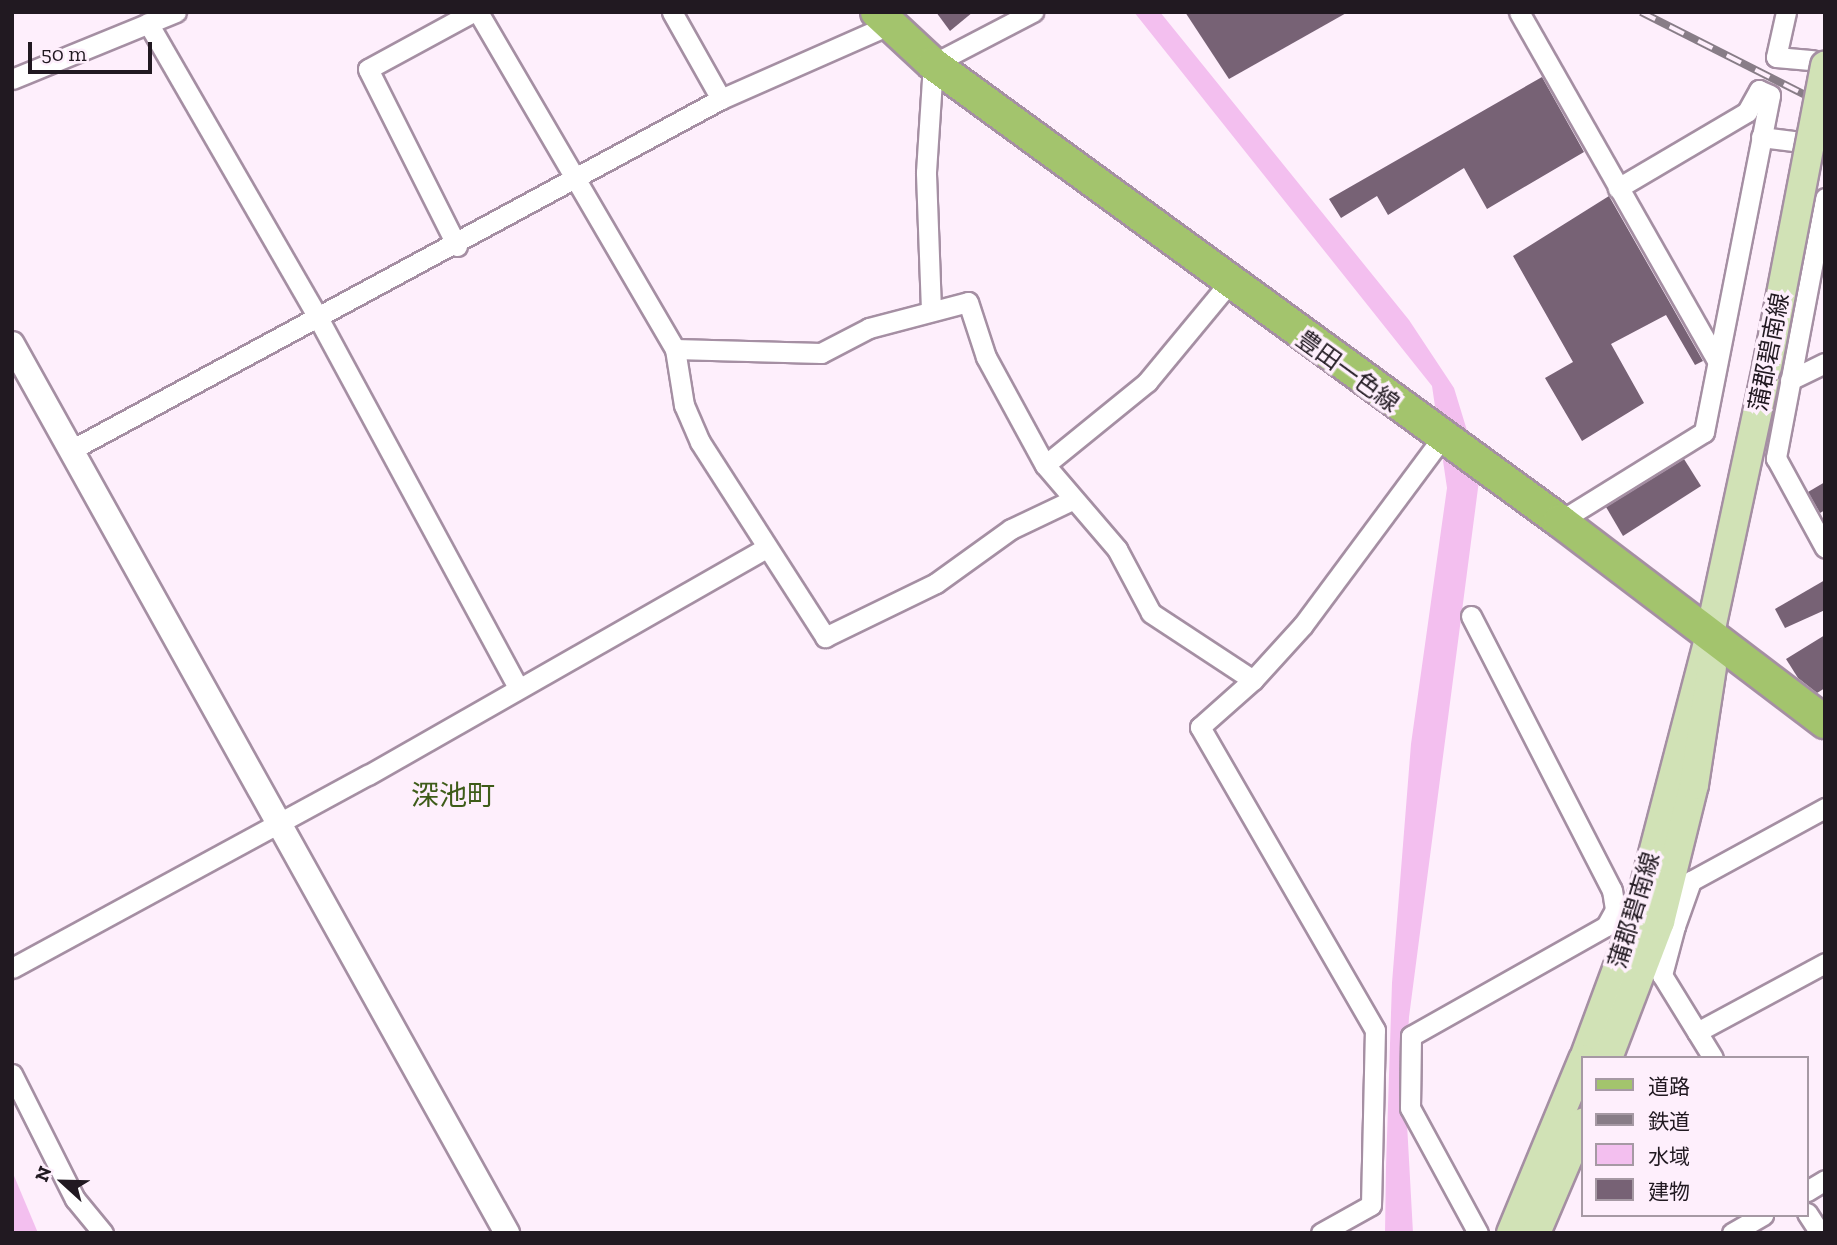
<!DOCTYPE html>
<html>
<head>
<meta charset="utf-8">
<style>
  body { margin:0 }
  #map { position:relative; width:1837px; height:1245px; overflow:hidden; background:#feeffc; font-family:"Zilla Slab","Noto Sans JP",serif }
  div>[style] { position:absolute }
  .water>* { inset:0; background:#f3bfef }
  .building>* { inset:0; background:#776275 }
  .roads { filter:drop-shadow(2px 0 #a58fa3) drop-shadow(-2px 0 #a58fa3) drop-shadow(0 2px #a58fa3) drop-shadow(0 -2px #a58fa3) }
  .minor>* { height:19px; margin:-9.5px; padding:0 9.5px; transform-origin:9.5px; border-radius:9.5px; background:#fff }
  .tertiary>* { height:24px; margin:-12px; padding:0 12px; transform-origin:12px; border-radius:12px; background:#fff }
  .secondary>* { height:28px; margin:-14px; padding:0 14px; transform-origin:14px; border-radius:14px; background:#d1e2b6 }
  .primary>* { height:32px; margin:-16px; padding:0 16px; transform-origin:16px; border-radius:16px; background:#a3c46d }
  .rail>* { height:8px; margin-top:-4px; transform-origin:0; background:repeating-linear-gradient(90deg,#feeffc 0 16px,#887d87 0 32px); box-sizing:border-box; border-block:2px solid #887d87 }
  .bridges { filter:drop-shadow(2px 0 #a58fa3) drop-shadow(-2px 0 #a58fa3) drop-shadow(0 2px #a58fa3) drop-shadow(0 -2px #a58fa3) }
  .secondary-bridge>* { height:28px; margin:-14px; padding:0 14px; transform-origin:14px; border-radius:14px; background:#d1e2b6 }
  span { translate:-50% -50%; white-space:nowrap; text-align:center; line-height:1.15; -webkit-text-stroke:7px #feeffc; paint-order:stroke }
  .street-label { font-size:24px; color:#211921 }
  .quarter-label { font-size:28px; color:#3e5c19 }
  .frame { position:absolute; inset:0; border:14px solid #211921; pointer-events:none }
  .legend { position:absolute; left:1581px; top:1056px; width:228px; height:161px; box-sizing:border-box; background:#feeffc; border:2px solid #a699a4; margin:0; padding:9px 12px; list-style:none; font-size:21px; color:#211921 }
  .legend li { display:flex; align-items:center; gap:14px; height:35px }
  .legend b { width:35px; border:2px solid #a699a4 }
  .north { position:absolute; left:28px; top:1147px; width:70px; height:70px; -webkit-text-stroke:5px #feeffc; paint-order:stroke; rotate:292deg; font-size:19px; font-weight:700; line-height:28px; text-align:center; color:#211921 }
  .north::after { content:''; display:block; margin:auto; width:24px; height:32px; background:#211921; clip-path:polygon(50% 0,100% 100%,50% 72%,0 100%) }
  .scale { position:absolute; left:28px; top:42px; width:124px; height:32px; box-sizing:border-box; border:4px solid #211921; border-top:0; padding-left:9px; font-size:21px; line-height:24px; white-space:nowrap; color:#211921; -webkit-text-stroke:5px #feeffc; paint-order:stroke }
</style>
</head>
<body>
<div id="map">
  <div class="water">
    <div style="clip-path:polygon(1134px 12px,1160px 12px,1409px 320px,1454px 388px,1480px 473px,1409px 1017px,1405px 1087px,1413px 1233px,1385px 1233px,1386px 1167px,1392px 983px,1411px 744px,1447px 488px,1432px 386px)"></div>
    <div style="clip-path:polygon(12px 1171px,38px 1233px,12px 1233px)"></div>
  </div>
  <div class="building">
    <div style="clip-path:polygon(936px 12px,973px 12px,950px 31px)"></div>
    <div style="clip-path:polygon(1185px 12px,1348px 12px,1229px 79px)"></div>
    <div style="clip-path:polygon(1542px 77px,1584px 152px,1487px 209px,1464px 168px,1388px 215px,1377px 196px,1341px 218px,1329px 199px)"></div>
    <div style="clip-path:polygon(1609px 196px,1703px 361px,1695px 365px,1666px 315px,1611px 344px,1644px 403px,1582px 441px,1545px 378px,1573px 362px,1513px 256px)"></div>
    <div style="clip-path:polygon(1684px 459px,1701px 486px,1623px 536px,1606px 507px)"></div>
    <div style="clip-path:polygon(1825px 482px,1825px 510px,1820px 513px,1808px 492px)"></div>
    <div style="clip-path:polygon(1825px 580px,1825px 610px,1785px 628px,1775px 609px)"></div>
    <div style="clip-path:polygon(1825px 635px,1825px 688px,1817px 693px,1798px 678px,1786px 659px)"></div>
  </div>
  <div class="roads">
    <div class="minor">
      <div style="left:478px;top:12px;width:390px;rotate:59.7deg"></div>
      <div style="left:675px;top:349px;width:57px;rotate:80.9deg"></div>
      <div style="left:684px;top:405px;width:40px;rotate:66.6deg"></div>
      <div style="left:700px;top:442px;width:232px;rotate:57.3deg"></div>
      <div style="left:825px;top:637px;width:123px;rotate:-25.9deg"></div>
      <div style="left:936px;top:583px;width:92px;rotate:-35.8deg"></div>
      <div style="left:1011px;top:529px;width:68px;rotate:-25.4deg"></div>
      <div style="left:672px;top:12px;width:100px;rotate:60.6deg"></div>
      <div style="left:1519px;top:12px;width:401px;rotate:60.4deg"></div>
      <div style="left:1786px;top:12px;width:46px;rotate:102.5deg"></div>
      <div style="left:1776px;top:57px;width:37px;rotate:5deg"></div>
      <div style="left:148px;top:23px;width:336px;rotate:60deg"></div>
      <div style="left:316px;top:314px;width:424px;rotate:61.6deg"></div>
      <div style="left:12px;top:79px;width:177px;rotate:-22.2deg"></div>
      <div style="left:1761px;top:137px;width:64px;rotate:7.1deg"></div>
      <div style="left:1825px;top:198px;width:265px;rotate:100.7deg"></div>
      <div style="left:1776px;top:458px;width:102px;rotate:61.4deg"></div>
      <div style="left:457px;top:246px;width:198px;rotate:-116.7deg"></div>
      <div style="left:368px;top:69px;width:119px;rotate:-28.5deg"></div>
      <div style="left:931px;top:310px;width:138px;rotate:-92.1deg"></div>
      <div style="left:926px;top:172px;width:108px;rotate:-86.3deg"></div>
      <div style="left:933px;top:64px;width:113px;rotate:-27.5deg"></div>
      <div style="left:675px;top:349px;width:146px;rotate:1.6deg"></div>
      <div style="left:821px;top:353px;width:54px;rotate:-27.5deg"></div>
      <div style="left:869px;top:328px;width:102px;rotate:-14.7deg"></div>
      <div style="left:968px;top:302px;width:58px;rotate:71.9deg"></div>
      <div style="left:986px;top:357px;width:123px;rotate:61.4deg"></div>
      <div style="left:1045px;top:465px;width:111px;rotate:49.4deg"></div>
      <div style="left:1117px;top:549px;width:72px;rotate:62deg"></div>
      <div style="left:1151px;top:613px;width:122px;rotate:33.3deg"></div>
      <div style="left:1790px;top:380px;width:39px;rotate:-26deg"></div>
      <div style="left:71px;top:450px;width:739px;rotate:-28.37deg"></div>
      <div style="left:721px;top:99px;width:184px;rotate:-23.8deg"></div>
      <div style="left:1045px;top:465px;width:132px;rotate:-39.1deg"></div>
      <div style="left:1147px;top:382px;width:127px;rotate:-50.4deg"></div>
      <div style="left:1560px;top:521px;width:169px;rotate:-31.7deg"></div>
      <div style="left:1704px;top:432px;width:343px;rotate:-78.9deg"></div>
      <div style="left:1770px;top:95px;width:12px;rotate:-156deg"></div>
      <div style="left:1759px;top:90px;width:25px;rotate:119deg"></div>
      <div style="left:1747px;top:112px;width:150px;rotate:149.5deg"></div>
      <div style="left:1471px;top:616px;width:308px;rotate:62.8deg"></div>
      <div style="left:1612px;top:890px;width:20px;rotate:81deg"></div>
      <div style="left:1615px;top:910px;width:62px;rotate:14.9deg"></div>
      <div style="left:1675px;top:926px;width:51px;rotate:104.9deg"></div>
      <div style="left:1662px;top:975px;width:97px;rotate:58.4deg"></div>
      <div style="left:1675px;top:926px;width:48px;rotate:-70.4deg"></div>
      <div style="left:1691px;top:881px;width:153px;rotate:-28.6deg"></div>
      <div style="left:12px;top:968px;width:405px;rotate:-28.5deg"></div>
      <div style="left:368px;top:775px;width:458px;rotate:-29.7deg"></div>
      <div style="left:1697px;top:1032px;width:145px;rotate:-28.3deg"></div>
      <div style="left:12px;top:1074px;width:140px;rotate:63.3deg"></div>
      <div style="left:75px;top:1199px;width:44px;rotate:50.5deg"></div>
      <div style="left:1807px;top:1191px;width:21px;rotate:-31deg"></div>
      <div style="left:1807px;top:1213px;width:24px;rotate:57deg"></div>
      <div style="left:1321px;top:1233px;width:57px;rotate:-29.2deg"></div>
      <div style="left:1371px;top:1205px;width:175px;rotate:-88.7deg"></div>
      <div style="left:1375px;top:1030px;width:350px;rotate:-120deg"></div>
      <div style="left:1200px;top:727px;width:71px;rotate:-41.6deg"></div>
      <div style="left:1253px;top:680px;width:74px;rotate:-47.7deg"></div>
      <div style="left:1303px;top:625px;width:232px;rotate:-53.4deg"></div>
      <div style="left:1478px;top:1233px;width:142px;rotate:-118.5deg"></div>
      <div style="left:1410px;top:1108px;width:72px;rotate:-89.2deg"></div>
      <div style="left:1411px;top:1036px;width:224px;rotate:-29.4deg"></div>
      <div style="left:1606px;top:926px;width:18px;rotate:-61deg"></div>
      <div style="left:1732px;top:1233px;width:36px;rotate:-30deg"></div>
    </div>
    <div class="tertiary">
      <div style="left:12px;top:344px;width:1018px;rotate:60.89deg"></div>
    </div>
    <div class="secondary">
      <div style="left:1584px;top:1058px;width:153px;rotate:-69.7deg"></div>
      <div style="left:1637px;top:915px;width:286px;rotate:-75.4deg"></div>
      <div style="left:1709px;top:638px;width:277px;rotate:-77.9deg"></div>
      <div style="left:1608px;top:1058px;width:146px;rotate:-69.1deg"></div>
      <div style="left:1660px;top:922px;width:141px;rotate:-76.1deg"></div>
      <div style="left:1694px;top:785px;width:118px;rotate:-81.3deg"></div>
      <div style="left:1511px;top:1233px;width:188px;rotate:-67.5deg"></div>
      <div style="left:1536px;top:1233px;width:120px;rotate:-66.9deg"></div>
    </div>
    <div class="primary">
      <div style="left:877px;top:12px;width:76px;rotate:42.9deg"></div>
      <div style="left:933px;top:64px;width:776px;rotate:36.09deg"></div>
      <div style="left:1560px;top:521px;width:333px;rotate:37.2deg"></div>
    </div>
  </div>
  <div class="rail">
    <div style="left:1641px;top:12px;width:184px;rotate:26.8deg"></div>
  </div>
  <div class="bridges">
    <div class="secondary-bridge">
      <div style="left:1767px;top:367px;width:307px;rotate:-79.1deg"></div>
    </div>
  </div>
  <div class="street-label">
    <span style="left:1769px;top:352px;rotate:-79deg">蒲郡碧南線</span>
    <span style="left:1348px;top:371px;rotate:36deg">豊田一色線</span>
    <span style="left:1634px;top:910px;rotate:-73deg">蒲郡碧南線</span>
  </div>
  <div class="quarter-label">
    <span style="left:453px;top:796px">深池町</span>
  </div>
  <div class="frame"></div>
  <ul class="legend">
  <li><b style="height:9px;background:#a3c46d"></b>道路</li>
  <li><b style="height:9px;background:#887d87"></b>鉄道</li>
  <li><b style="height:19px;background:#f3bfef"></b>水域</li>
  <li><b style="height:19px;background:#776275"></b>建物</li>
  </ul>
  <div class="north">N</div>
  <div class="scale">50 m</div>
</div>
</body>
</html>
